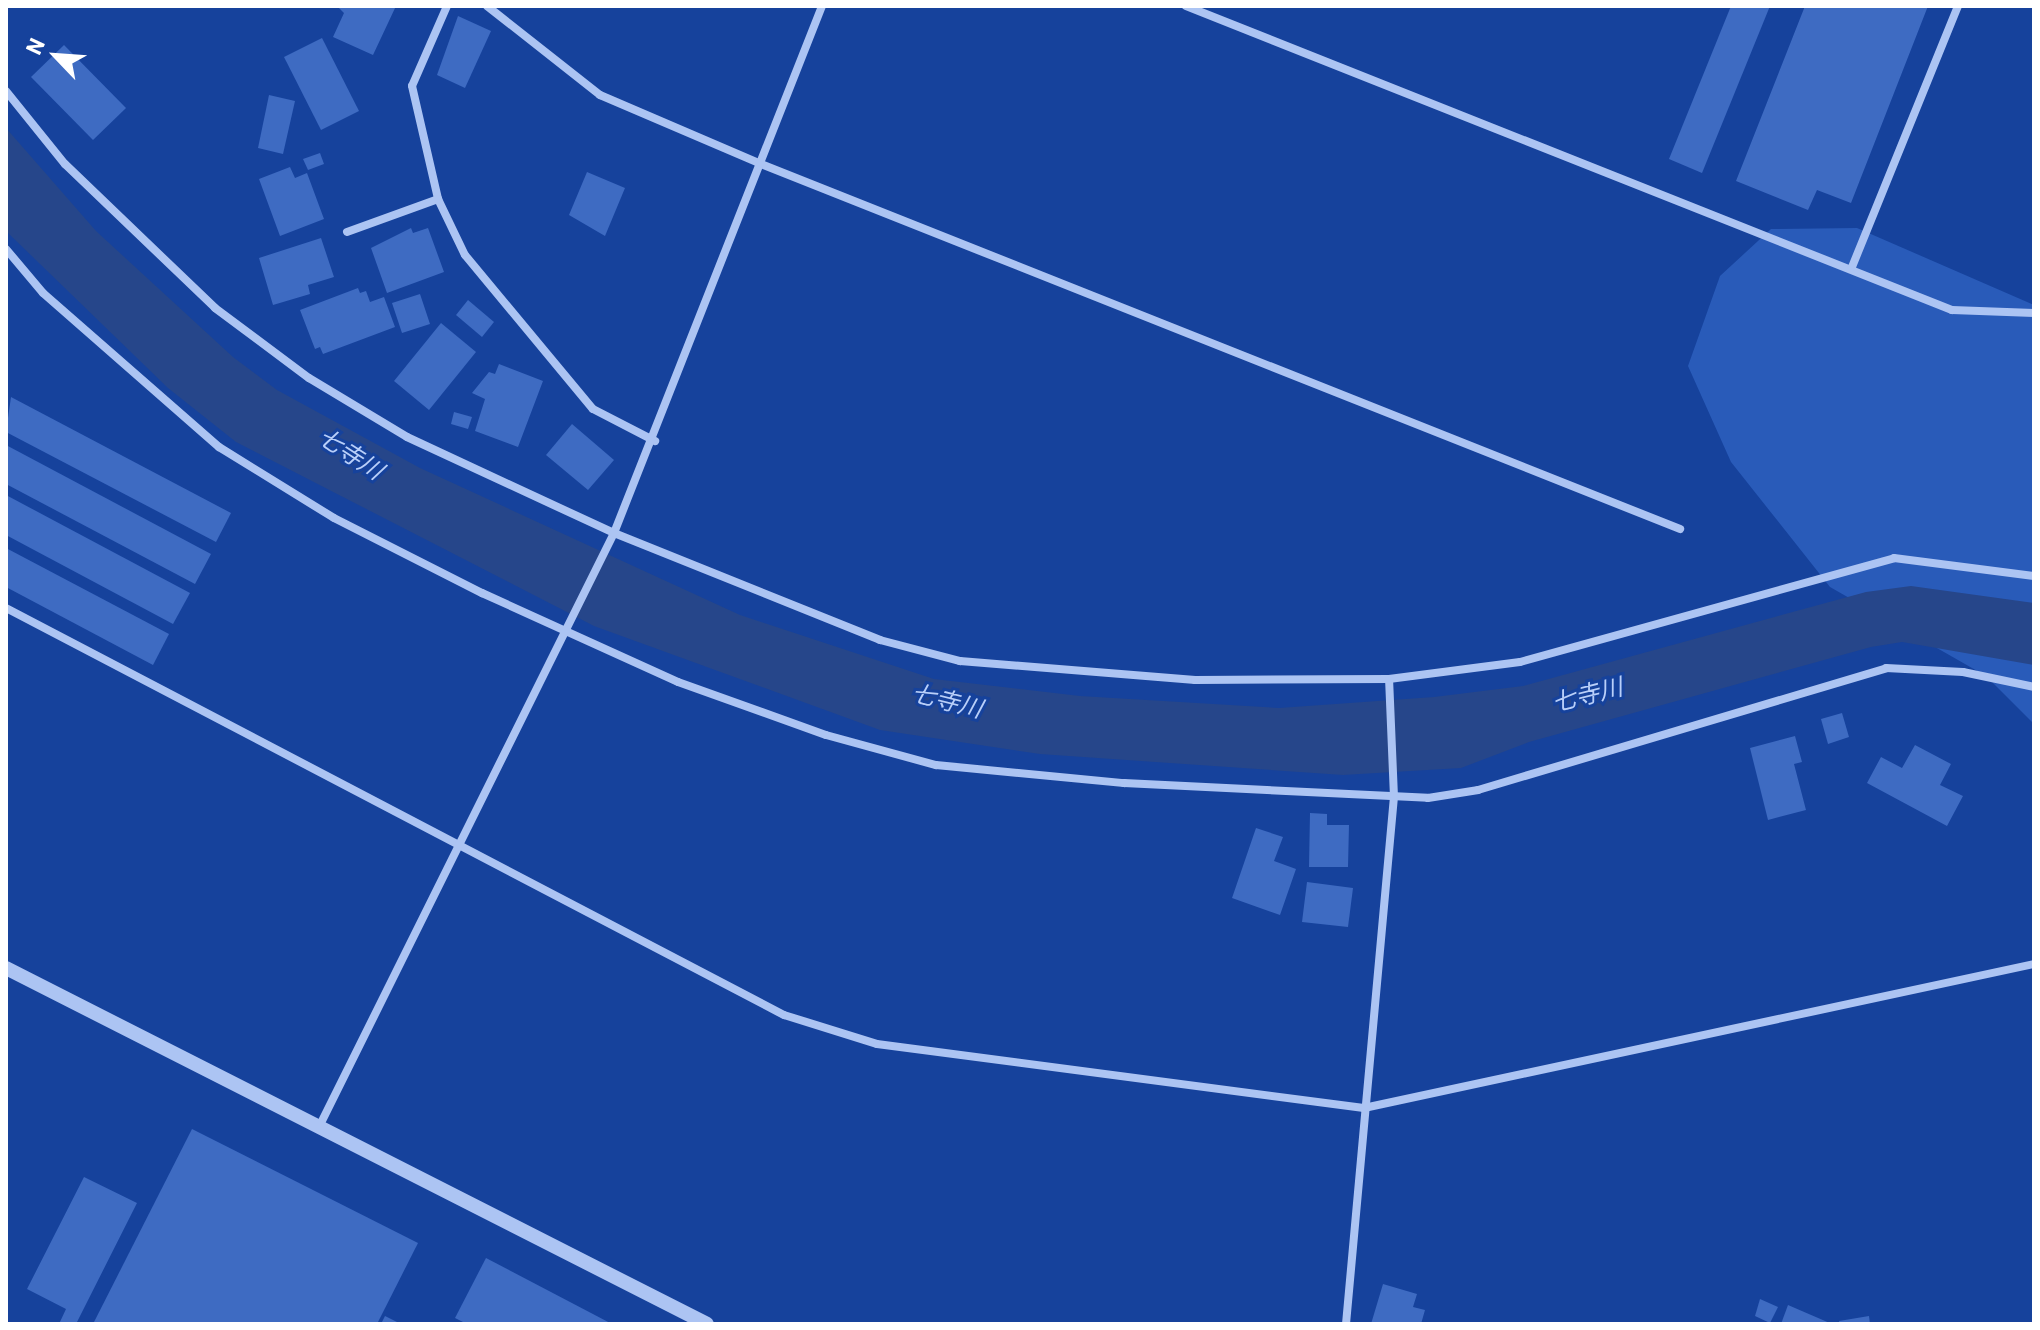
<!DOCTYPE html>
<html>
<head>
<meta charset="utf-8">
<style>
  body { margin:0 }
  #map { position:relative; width:2040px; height:1330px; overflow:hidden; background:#16429c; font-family:Barlow,"Noto Sans JP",sans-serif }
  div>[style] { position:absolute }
  .green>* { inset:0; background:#295bb9 }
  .water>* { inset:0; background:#26468a }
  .building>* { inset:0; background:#3e6bc2 }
  .minor>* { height:8px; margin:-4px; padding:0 4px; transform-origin:4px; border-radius:4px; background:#acc4f3 }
  .tertiary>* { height:14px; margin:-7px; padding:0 7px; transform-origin:7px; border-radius:7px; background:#acc4f3 }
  span { translate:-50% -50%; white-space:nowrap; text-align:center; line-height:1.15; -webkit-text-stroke:6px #16429c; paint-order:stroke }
  .water-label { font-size:24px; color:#b9cff9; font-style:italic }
  .frame { position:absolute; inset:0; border:8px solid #fff; pointer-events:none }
  .north { position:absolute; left:16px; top:16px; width:80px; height:80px; -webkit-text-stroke:6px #16429c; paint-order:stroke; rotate:295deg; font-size:22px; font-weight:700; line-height:32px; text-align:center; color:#fff }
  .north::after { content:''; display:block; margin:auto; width:28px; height:36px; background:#fff; clip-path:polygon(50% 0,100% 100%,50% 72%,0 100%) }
</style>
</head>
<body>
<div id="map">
  <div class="green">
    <div style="clip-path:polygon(1857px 228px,2034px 305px,2034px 724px,1986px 676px,1830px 587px,1731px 462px,1688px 366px,1720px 276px,1771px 229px)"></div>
  </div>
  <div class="water">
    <div style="clip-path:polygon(6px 128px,96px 231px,233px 357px,277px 390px,420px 468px,740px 615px,934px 679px,1080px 696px,1279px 708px,1434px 697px,1523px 686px,1866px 592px,1911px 586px,2034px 603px,2034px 665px,1902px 642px,1871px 647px,1529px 742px,1461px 768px,1343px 775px,1040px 754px,880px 730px,594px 626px,236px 442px,168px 388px,6px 231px)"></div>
  </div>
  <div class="building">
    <div style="clip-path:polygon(337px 6px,396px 6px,373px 55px,333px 37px,344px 13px)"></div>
    <div style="clip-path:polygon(1731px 6px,1770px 6px,1702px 173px,1669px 159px)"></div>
    <div style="clip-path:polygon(1805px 6px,1928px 6px,1851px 203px,1817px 190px,1808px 210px,1736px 181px)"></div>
    <div style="clip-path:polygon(458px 16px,491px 31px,465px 88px,437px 75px)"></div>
    <div style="clip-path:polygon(322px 38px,359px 111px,321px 130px,284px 57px)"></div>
    <div style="clip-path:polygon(64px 45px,126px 108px,93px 140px,31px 77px)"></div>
    <div style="clip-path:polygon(269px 95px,295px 101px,283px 154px,258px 148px)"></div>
    <div style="clip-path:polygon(320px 153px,324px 164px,308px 170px,303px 159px)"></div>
    <div style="clip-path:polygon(290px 167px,295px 178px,307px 173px,324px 219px,280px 236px,259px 179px)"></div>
    <div style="clip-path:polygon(587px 172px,625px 188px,605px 236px,569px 215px)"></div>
    <div style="clip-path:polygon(411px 228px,413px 233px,428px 228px,444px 272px,387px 293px,371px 248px)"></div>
    <div style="clip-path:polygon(321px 238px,334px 277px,308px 285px,310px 294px,273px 305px,259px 258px)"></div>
    <div style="clip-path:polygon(358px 288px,360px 293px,366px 291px,370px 302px,384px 297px,395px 327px,323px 354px,320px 347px,315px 349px,300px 310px)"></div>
    <div style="clip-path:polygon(420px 294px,430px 324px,402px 333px,392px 303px)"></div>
    <div style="clip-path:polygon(468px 300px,494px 322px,482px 337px,456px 315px)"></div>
    <div style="clip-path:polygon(441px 323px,476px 352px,429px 410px,394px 381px)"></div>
    <div style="clip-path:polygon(499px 364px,543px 381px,518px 447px,475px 431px,485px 399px,472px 393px,489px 372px,495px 374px)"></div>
    <div style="clip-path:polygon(11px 397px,231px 513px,216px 542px,6px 432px)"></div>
    <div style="clip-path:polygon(454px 412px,472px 417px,468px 429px,451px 424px)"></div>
    <div style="clip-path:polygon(572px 424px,614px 460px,588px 490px,546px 455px)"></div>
    <div style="clip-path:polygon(6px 445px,211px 554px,195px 584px,6px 484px)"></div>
    <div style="clip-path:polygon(6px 495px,190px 593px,173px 624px,6px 535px)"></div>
    <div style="clip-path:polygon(6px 548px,169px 634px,153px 665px,6px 587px)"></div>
    <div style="clip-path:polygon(1842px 713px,1849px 737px,1828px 744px,1821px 719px)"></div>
    <div style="clip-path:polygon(1795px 736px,1802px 762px,1794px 764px,1806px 810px,1768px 820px,1750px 748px)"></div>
    <div style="clip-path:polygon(1915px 745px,1951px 764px,1940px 785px,1963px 796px,1947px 826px,1867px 783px,1881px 757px,1902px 768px)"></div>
    <div style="clip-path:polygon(1310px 813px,1327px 814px,1327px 825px,1349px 825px,1348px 867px,1309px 867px)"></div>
    <div style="clip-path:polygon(1256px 828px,1283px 837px,1274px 861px,1296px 869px,1280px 915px,1232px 898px)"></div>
    <div style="clip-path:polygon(1307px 882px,1353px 888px,1348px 927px,1302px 922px)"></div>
    <div style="clip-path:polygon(192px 1129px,418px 1243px,377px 1324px,93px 1324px)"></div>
    <div style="clip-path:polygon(84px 1177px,137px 1203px,76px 1324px,59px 1324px,66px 1309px,27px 1289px)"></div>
    <div style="clip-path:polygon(486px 1258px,612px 1324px,467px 1324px,455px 1318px)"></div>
    <div style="clip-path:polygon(1383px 1284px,1417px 1294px,1413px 1307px,1425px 1310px,1421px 1324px,1371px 1324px)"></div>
    <div style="clip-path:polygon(1760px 1299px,1778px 1307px,1770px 1323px,1755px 1316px)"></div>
    <div style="clip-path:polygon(1788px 1305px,1832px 1324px,1781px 1324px)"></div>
    <div style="clip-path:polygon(385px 1316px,401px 1324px,381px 1324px)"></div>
    <div style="clip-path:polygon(1869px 1316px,1870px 1324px,1840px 1324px,1839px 1321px)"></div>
  </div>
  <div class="minor">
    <div style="left:447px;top:6px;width:87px;rotate:113.6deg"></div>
    <div style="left:412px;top:86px;width:116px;rotate:77deg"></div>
    <div style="left:438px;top:199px;width:62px;rotate:64.3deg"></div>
    <div style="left:465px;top:255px;width:200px;rotate:50.3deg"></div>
    <div style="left:593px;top:409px;width:70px;rotate:27.3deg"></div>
    <div style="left:487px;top:6px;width:144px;rotate:38.2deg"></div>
    <div style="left:600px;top:95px;width:175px;rotate:23.2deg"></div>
    <div style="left:761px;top:164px;width:989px;rotate:21.66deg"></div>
    <div style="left:1186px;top:6px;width:824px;rotate:21.65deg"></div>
    <div style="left:1952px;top:310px;width:82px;rotate:2.1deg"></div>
    <div style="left:6px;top:91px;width:94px;rotate:51.1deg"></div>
    <div style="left:65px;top:164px;width:208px;rotate:43.8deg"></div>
    <div style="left:215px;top:308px;width:117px;rotate:36.7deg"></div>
    <div style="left:309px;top:378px;width:114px;rotate:31deg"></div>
    <div style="left:407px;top:437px;width:228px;rotate:24.9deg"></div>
    <div style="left:614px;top:533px;width:287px;rotate:21.9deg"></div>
    <div style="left:880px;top:640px;width:83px;rotate:14.7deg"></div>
    <div style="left:960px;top:661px;width:236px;rotate:4.6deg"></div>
    <div style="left:1195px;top:680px;width:194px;rotate:-0.3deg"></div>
    <div style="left:1389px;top:679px;width:132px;rotate:-7.4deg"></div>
    <div style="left:1520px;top:662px;width:388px;rotate:-15.5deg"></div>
    <div style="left:1894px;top:558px;width:141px;rotate:7.3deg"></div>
    <div style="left:347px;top:232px;width:97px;rotate:-19.9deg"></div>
    <div style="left:6px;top:249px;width:57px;rotate:49.9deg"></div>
    <div style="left:43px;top:293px;width:234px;rotate:41.2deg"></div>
    <div style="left:219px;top:447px;width:135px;rotate:31.7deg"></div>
    <div style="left:334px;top:518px;width:166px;rotate:26.9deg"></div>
    <div style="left:482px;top:593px;width:215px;rotate:24.4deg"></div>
    <div style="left:678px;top:682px;width:157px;rotate:19.7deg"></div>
    <div style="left:826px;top:735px;width:114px;rotate:15.3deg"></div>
    <div style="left:936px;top:765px;width:189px;rotate:5.5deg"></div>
    <div style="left:1124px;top:783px;width:304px;rotate:2.8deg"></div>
    <div style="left:1428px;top:798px;width:51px;rotate:-9.1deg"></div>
    <div style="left:1478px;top:790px;width:426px;rotate:-16.6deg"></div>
    <div style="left:1886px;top:668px;width:77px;rotate:3deg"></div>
    <div style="left:1963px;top:672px;width:73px;rotate:11.9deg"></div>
    <div style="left:1852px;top:267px;width:282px;rotate:-67.9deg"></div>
    <div style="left:6px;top:608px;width:878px;rotate:27.62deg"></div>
    <div style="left:784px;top:1015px;width:97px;rotate:17.3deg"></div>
    <div style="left:877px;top:1044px;width:491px;rotate:7.5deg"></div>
    <div style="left:1364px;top:1108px;width:685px;rotate:-12.13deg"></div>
    <div style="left:319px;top:1127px;width:663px;rotate:-63.59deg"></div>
    <div style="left:614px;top:533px;width:567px;rotate:-68.46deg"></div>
    <div style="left:1346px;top:1324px;width:529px;rotate:-84.8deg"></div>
    <div style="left:1394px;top:797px;width:118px;rotate:-92.4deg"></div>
  </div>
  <div class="tertiary">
    <div style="left:6px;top:968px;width:786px;rotate:26.92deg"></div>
  </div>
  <div class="water-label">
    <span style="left:351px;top:453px;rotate:33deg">七寺川</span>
    <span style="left:1587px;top:694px;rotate:-14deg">七寺川</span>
    <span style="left:947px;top:700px;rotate:14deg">七寺川</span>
  </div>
  <div class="frame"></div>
  <div class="north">N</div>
</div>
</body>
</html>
